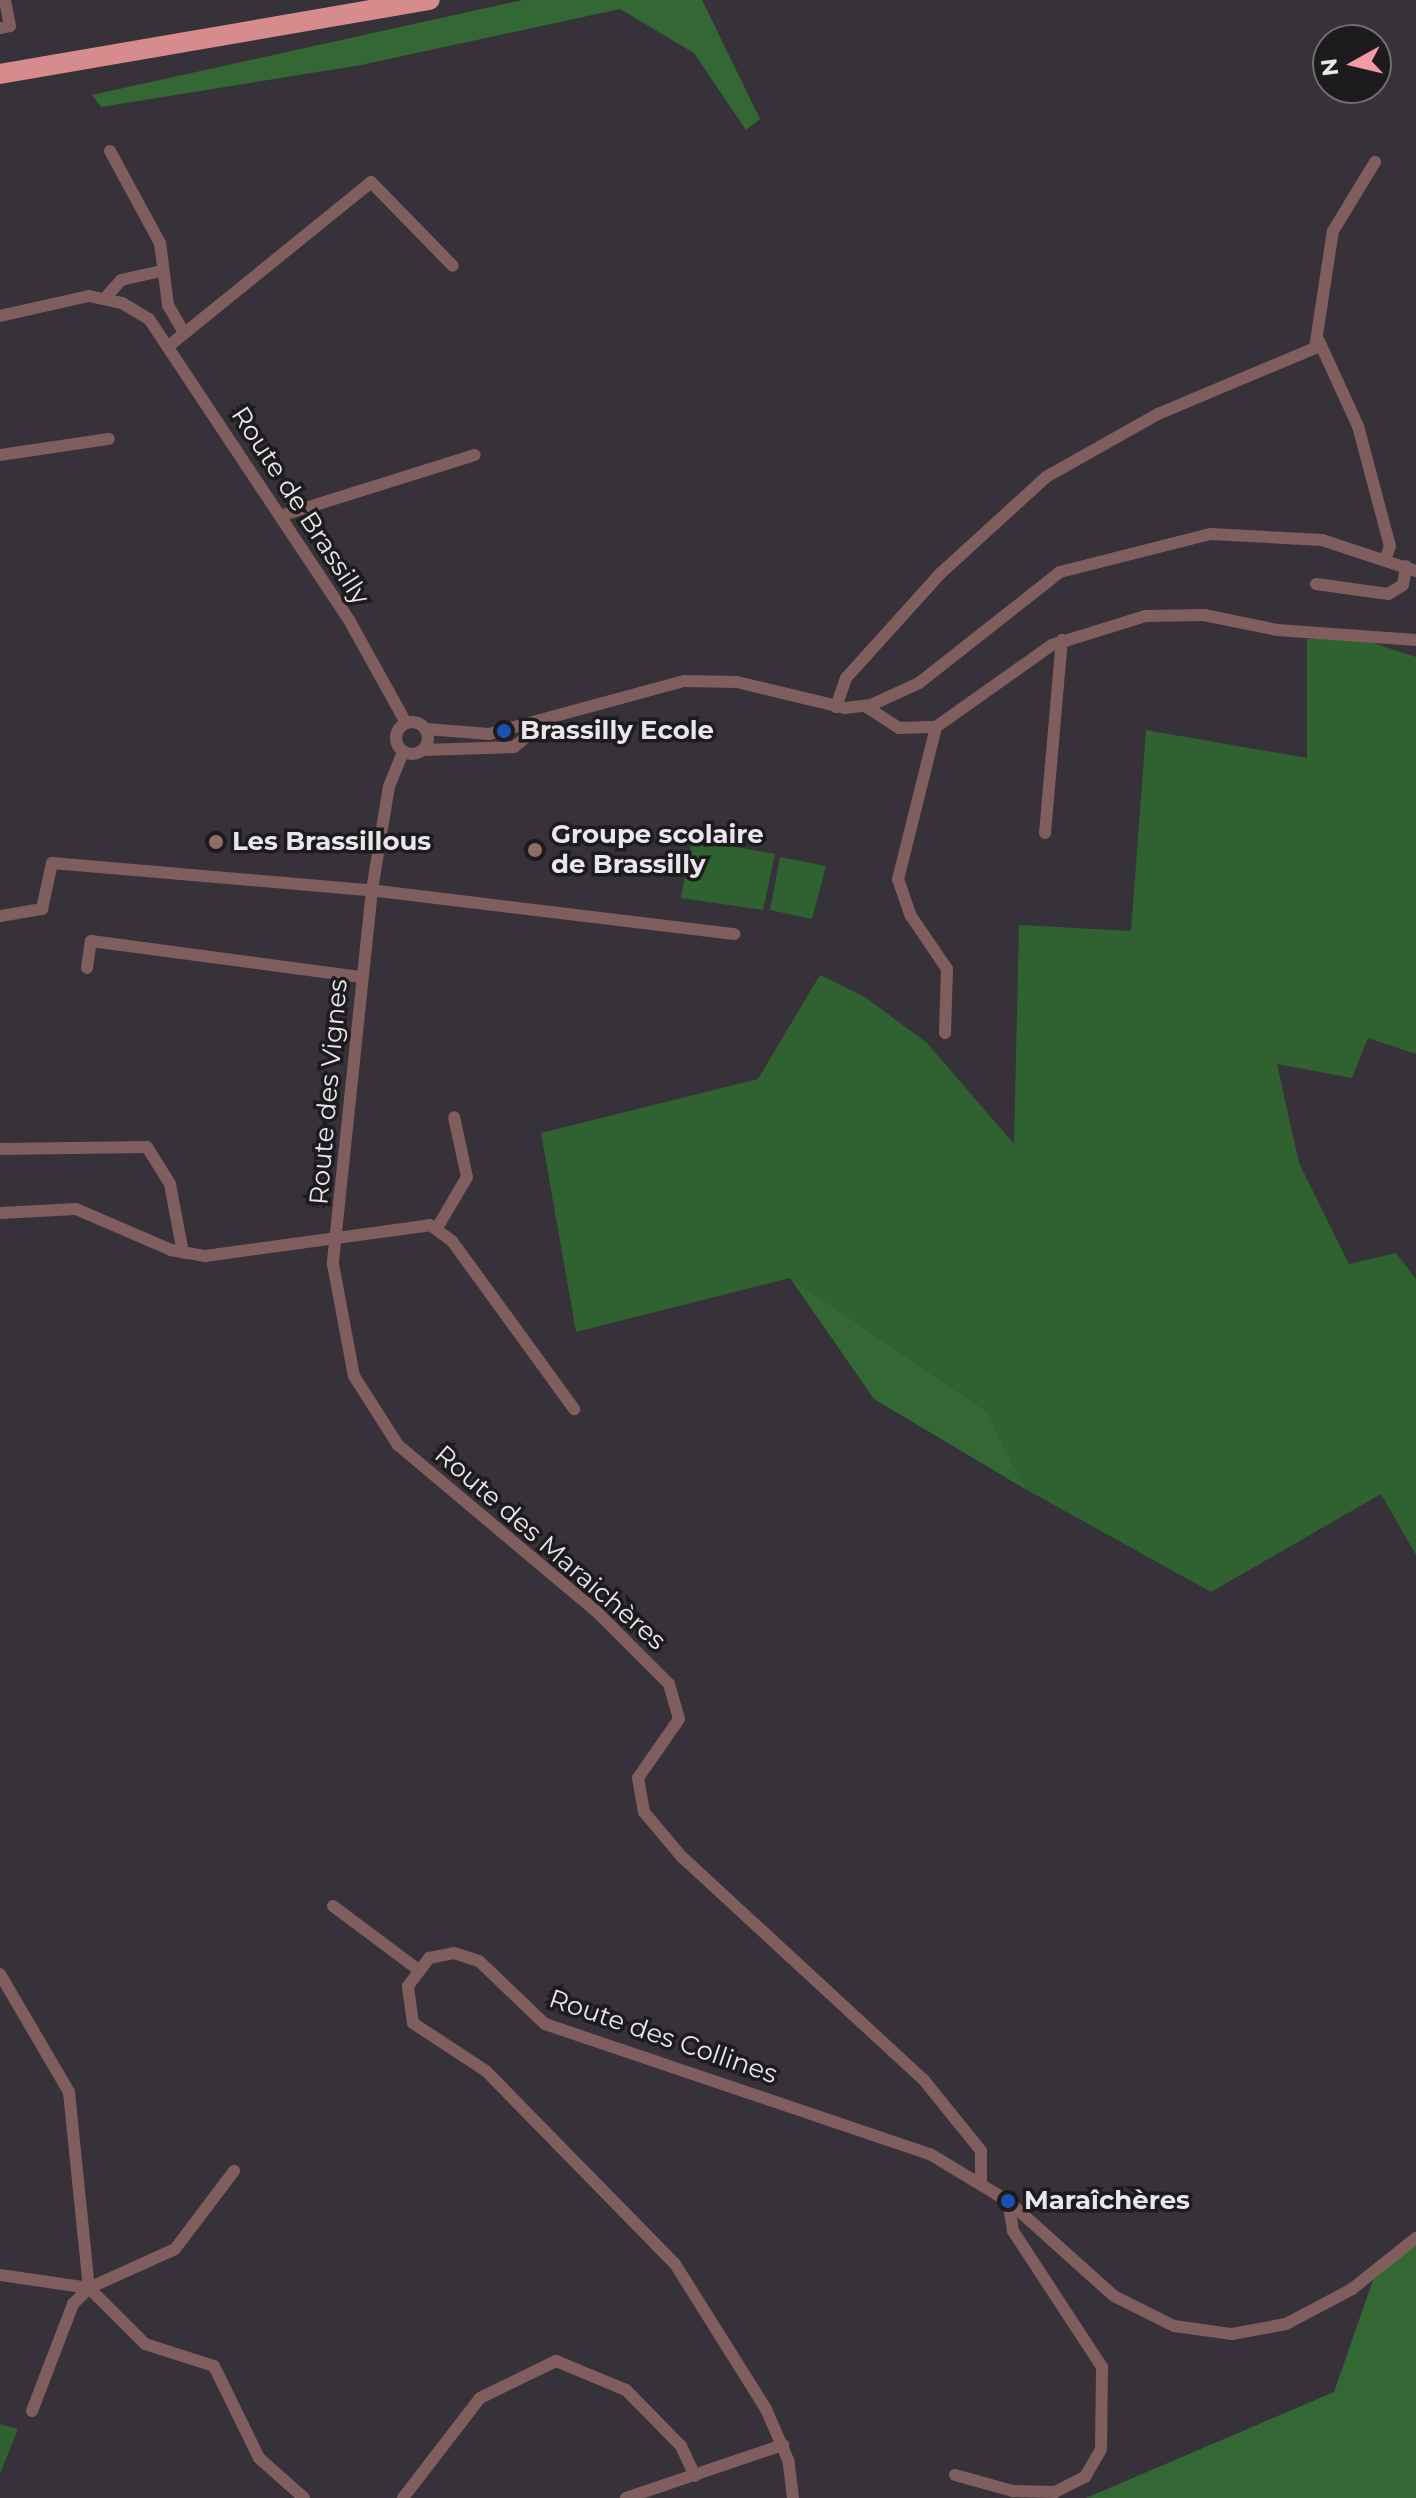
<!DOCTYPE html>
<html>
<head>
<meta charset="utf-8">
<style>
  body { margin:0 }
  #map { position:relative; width:1416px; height:2498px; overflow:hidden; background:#373239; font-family:Montserrat,sans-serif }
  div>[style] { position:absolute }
  .green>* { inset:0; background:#2f6131 }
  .forest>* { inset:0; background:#336835 }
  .minor>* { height:12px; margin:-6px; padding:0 6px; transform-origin:6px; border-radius:6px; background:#7f5e5d }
  .minor>.ring { margin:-6px; padding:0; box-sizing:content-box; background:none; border:12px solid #7f5e5d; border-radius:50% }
  .trunk>* { height:20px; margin:-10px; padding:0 10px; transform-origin:10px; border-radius:10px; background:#d68c8c }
  .dots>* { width:22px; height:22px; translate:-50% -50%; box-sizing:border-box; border:4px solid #1d1b1e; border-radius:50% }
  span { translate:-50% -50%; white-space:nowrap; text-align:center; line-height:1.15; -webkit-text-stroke:7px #1d1b1e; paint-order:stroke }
  .street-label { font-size:26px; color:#eae7ec }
  .poi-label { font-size:26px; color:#eae7ec; font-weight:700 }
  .left { translate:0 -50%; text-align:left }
  .north { position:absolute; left:1312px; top:24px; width:80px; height:80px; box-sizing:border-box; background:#1d1b1e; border:2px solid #6f6d70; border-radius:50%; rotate:262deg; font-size:22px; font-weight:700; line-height:32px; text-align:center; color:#eae7ec }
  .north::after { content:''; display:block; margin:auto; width:28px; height:36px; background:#f49aa4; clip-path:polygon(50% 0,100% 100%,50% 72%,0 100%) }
</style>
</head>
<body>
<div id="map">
  <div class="green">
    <div style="clip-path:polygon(1307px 639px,1361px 639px,1416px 657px,1416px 1054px,1368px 1038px,1352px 1078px,1277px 1064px,1299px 1163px,1349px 1264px,1396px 1253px,1416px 1279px,1416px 1555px,1381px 1494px,1211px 1592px,1027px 1490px,987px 1411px,790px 1278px,576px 1332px,541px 1133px,758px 1079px,820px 975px,865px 997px,927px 1043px,1014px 1144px,1019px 925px,1131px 931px,1146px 730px,1307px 758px)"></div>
    <div style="clip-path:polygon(692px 839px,775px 854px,763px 910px,681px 898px)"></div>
    <div style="clip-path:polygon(780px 857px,826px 866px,812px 919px,770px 910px)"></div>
    <div style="clip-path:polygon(0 2424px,18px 2429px,0 2474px)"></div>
  </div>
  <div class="forest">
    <div style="clip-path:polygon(523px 0,702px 0,760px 119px,746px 130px,694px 53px,620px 9px,361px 65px,101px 107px,92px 95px)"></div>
    <div style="clip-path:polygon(790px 1278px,987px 1411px,1027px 1490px,874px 1399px)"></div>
    <div style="clip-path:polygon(1416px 2243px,1416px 2498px,1086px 2498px,1334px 2392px,1373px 2280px)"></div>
  </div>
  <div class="minor">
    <div style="left:0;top:28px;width:10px;rotate:-11deg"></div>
    <div style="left:10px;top:26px;width:26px;rotate:-101deg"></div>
    <div style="left:110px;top:151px;width:105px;rotate:61.5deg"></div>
    <div style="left:160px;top:243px;width:63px;rotate:82.6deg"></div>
    <div style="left:168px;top:305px;width:32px;rotate:60deg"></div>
    <div style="left:105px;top:298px;width:24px;rotate:-48deg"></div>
    <div style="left:121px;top:280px;width:41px;rotate:-12.7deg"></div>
    <div style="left:0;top:316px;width:91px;rotate:-12.7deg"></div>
    <div style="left:89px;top:296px;width:34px;rotate:12deg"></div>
    <div style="left:122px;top:303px;width:31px;rotate:31deg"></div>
    <div style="left:149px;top:319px;width:361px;rotate:56.4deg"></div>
    <div style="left:349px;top:620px;width:118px;rotate:61deg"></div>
    <div style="left:1319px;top:341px;width:94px;rotate:65.4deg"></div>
    <div style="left:1358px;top:426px;width:124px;rotate:75.1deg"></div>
    <div style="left:1390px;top:546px;width:12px;rotate:110deg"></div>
    <div style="left:170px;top:345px;width:259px;rotate:-39deg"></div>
    <div style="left:371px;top:182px;width:117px;rotate:45.7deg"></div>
    <div style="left:0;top:455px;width:110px;rotate:-8.4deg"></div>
    <div style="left:280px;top:516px;width:204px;rotate:-17.4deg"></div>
    <div style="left:1316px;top:584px;width:73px;rotate:7.9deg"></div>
    <div style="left:1388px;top:594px;width:17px;rotate:-31deg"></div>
    <div style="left:1403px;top:585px;width:19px;rotate:-81deg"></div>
    <div style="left:865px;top:706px;width:40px;rotate:32.9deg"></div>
    <div style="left:899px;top:728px;width:37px;rotate:-2deg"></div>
    <div style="left:936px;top:727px;width:142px;rotate:-35.3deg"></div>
    <div style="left:1052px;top:645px;width:97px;rotate:-17.3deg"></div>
    <div style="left:1145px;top:616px;width:59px;rotate:-1deg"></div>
    <div style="left:1204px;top:615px;width:75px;rotate:11.6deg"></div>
    <div style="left:1277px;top:630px;width:139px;rotate:4.1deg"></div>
    <div style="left:836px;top:707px;width:31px;rotate:-71deg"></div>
    <div style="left:846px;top:678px;width:142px;rotate:-47.9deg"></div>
    <div style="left:941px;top:573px;width:142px;rotate:-42.4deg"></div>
    <div style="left:1046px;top:477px;width:129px;rotate:-29.4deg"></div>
    <div style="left:1158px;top:414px;width:170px;rotate:-22.8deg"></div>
    <div style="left:1315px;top:348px;width:118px;rotate:-81.3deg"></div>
    <div style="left:1333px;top:231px;width:81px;rotate:-58.7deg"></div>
    <div class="ring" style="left:396px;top:722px;width:20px;height:20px"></div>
    <div style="left:936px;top:727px;width:157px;rotate:104deg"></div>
    <div style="left:898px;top:879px;width:39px;rotate:71deg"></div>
    <div style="left:911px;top:916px;width:64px;rotate:55.8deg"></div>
    <div style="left:947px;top:969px;width:64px;rotate:91.8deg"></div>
    <div style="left:426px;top:729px;width:63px;rotate:4.5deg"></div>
    <div style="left:489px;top:734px;width:202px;rotate:-15.2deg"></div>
    <div style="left:684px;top:681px;width:53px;rotate:1.1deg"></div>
    <div style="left:737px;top:682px;width:111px;rotate:13.5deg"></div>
    <div style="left:845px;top:708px;width:26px;rotate:-7deg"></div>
    <div style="left:871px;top:705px;width:53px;rotate:-24.6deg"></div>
    <div style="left:919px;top:683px;width:179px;rotate:-38.2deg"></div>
    <div style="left:1060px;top:572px;width:155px;rotate:-14.2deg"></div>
    <div style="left:1210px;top:534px;width:112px;rotate:3.1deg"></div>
    <div style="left:1322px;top:540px;width:99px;rotate:18.3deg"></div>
    <div style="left:424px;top:750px;width:90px;rotate:-1.9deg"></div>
    <div style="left:514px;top:747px;width:44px;rotate:-39.5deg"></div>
    <div style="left:403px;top:752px;width:37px;rotate:112deg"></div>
    <div style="left:389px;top:786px;width:105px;rotate:99.3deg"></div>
    <div style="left:372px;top:890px;width:376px;rotate:96deg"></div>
    <div style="left:333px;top:1264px;width:114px;rotate:79.4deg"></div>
    <div style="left:354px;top:1376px;width:82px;rotate:57.5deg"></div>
    <div style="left:398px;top:1445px;width:260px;rotate:40deg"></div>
    <div style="left:597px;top:1612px;width:102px;rotate:45deg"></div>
    <div style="left:669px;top:1684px;width:36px;rotate:74deg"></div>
    <div style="left:679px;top:1719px;width:72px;rotate:124.8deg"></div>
    <div style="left:638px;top:1778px;width:35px;rotate:80deg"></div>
    <div style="left:644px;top:1812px;width:57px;rotate:49.9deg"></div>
    <div style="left:681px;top:1856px;width:329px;rotate:42.7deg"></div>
    <div style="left:923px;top:2079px;width:92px;rotate:51.1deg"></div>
    <div style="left:981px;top:2151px;width:33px;rotate:90deg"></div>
    <div style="left:1045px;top:833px;width:194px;rotate:-85deg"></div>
    <div style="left:0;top:916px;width:43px;rotate:-9.5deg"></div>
    <div style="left:42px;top:909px;width:47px;rotate:-77.7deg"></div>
    <div style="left:52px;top:863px;width:327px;rotate:4.9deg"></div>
    <div style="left:378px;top:891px;width:359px;rotate:6.9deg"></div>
    <div style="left:87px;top:968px;width:27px;rotate:-82deg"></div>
    <div style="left:91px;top:941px;width:273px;rotate:7.6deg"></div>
    <div style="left:0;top:1149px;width:147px;rotate:-0.8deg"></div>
    <div style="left:147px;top:1147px;width:44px;rotate:58.1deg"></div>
    <div style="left:170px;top:1184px;width:70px;rotate:79.3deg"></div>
    <div style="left:0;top:1213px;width:76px;rotate:-3deg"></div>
    <div style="left:76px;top:1209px;width:103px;rotate:23.3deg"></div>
    <div style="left:171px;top:1250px;width:35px;rotate:10deg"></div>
    <div style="left:205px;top:1256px;width:227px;rotate:-7.8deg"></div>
    <div style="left:430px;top:1225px;width:27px;rotate:36deg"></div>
    <div style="left:452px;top:1241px;width:208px;rotate:54deg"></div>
    <div style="left:437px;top:1228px;width:59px;rotate:-59.5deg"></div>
    <div style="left:467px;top:1177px;width:61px;rotate:-102.2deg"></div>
    <div style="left:333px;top:1906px;width:104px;rotate:36.8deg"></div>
    <div style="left:0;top:1974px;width:137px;rotate:59.7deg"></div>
    <div style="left:69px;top:2092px;width:197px;rotate:84.2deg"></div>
    <div style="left:89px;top:2288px;width:79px;rotate:45deg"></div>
    <div style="left:145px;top:2344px;width:72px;rotate:17.7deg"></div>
    <div style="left:214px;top:2366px;width:102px;rotate:63.9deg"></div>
    <div style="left:259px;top:2458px;width:60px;rotate:41.6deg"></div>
    <div style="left:0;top:2275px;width:90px;rotate:8.3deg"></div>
    <div style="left:32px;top:2411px;width:115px;rotate:-69deg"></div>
    <div style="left:73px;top:2304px;width:23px;rotate:-45deg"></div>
    <div style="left:89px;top:2288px;width:94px;rotate:-24.4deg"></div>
    <div style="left:175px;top:2249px;width:98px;rotate:-52.9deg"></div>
    <div style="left:955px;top:2475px;width:60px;rotate:15.4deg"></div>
    <div style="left:1013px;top:2491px;width:42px;rotate:1.4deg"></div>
    <div style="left:1055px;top:2492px;width:34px;rotate:-27deg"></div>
    <div style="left:1085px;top:2477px;width:32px;rotate:-60deg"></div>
    <div style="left:1101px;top:2449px;width:82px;rotate:-89.3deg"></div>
    <div style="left:1102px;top:2367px;width:163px;rotate:-123.2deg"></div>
    <div style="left:1013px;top:2231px;width:30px;rotate:-99deg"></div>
    <div style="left:403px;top:2498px;width:126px;rotate:-52.4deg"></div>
    <div style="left:480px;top:2398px;width:85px;rotate:-26deg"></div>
    <div style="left:556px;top:2361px;width:76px;rotate:22.5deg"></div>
    <div style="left:626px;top:2390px;width:78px;rotate:45.5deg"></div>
    <div style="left:681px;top:2446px;width:33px;rotate:65deg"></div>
    <div style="left:626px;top:2498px;width:166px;rotate:-18.7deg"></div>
    <div style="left:793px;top:2498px;width:38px;rotate:-97deg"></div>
    <div style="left:788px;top:2460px;width:56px;rotate:-113.3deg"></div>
    <div style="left:766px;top:2409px;width:171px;rotate:-122.1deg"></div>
    <div style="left:675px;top:2264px;width:270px;rotate:-134.4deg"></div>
    <div style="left:486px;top:2071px;width:87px;rotate:-146.7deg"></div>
    <div style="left:413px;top:2023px;width:37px;rotate:-98deg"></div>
    <div style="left:408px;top:1986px;width:35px;rotate:-53deg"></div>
    <div style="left:429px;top:1958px;width:25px;rotate:-11deg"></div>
    <div style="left:454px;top:1953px;width:26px;rotate:18deg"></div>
    <div style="left:479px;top:1961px;width:91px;rotate:43.7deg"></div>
    <div style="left:545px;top:2024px;width:406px;rotate:18.7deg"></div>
    <div style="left:930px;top:2154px;width:91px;rotate:31.1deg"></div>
    <div style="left:1008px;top:2201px;width:142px;rotate:41.9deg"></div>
    <div style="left:1114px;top:2296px;width:67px;rotate:26.6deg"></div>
    <div style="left:1174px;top:2326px;width:59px;rotate:7.9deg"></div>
    <div style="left:1232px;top:2334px;width:55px;rotate:-10.5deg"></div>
    <div style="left:1286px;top:2324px;width:75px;rotate:-27.9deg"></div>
    <div style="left:1352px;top:2289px;width:82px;rotate:-38.6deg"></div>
  </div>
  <div class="trunk">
    <div style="left:0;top:74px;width:436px;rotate:-9.8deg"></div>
  </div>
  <div class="dots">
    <div style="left:504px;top:731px;background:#1a4fb4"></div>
    <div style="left:216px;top:842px;background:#8d6e63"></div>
    <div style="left:535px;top:850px;background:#8d6e63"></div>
    <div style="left:1008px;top:2201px;background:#1a4fb4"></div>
  </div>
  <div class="street-label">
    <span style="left:300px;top:506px;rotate:57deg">Route de Brassilly</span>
    <span style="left:329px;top:1092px;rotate:-85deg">Route des Vignes</span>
    <span style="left:550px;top:1548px;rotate:41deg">Route des Maraichères</span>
    <span style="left:663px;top:2037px;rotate:19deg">Route des Collines</span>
  </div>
  <div class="poi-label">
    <span class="left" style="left:520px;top:731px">Brassilly Ecole</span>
    <span class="left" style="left:551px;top:850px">Groupe scolaire<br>de Brassilly</span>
    <span class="left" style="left:232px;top:842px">Les Brassillous</span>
    <span class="left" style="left:1024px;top:2201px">Maraîchères</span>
  </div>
  <div class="north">N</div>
</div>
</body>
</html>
